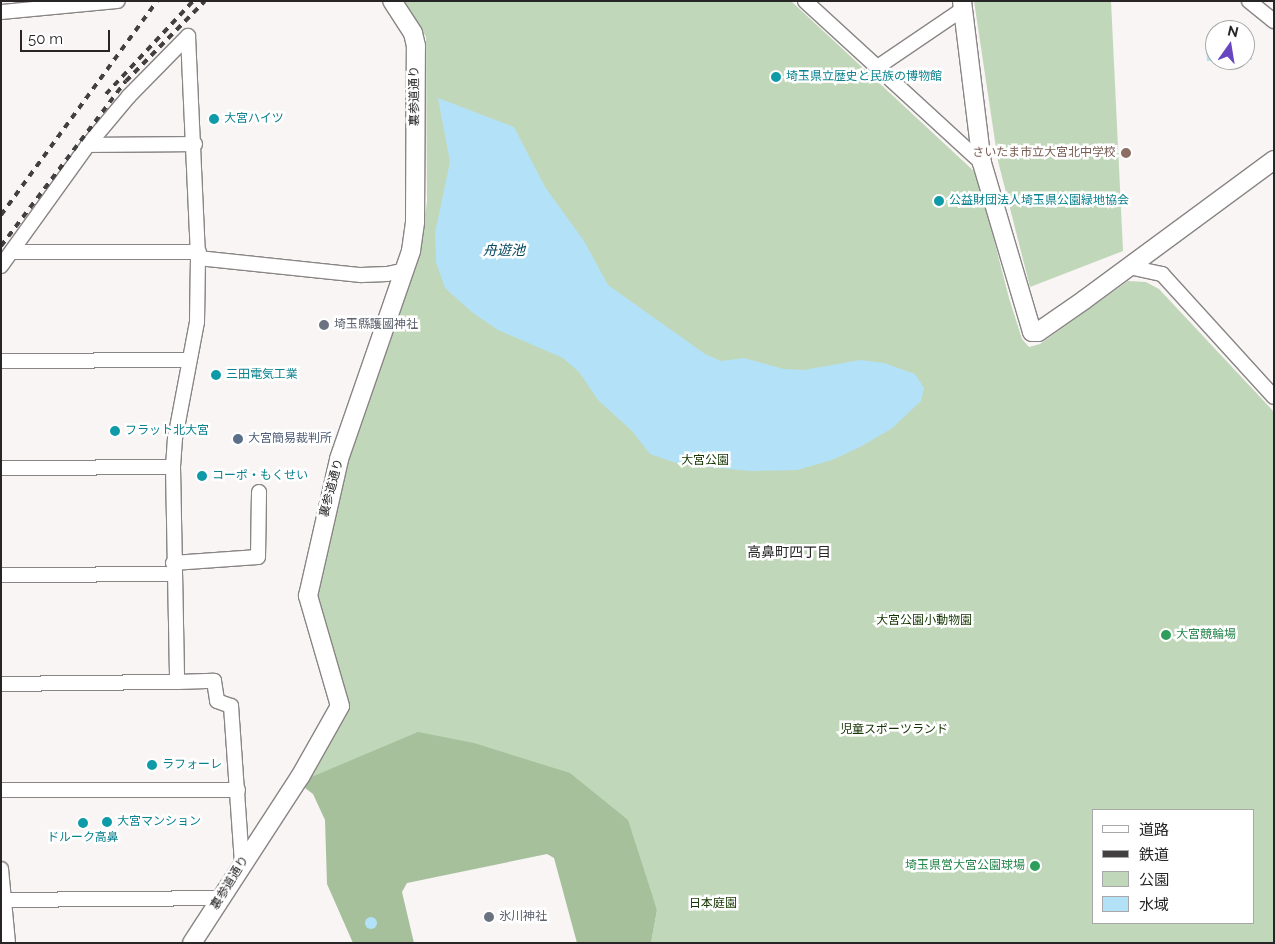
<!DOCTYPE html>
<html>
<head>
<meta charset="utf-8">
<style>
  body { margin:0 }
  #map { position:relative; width:1275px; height:944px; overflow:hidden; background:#f8f5f4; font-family:Raleway,"Noto Sans JP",sans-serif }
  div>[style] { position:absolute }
  .green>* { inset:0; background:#c1d7b9 }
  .forest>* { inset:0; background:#a6c09c }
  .water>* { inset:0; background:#b3e2f8 }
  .round { border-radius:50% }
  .roads { filter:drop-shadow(1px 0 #898584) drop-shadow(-1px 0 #898584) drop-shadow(0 1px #898584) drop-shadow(0 -1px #898584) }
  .minor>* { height:14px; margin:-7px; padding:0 7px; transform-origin:7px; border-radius:7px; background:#fff }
  .tertiary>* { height:18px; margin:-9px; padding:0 9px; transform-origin:9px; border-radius:9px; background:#fff }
  .rail>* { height:4px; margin-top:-2px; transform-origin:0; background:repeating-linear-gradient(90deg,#413f3f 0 6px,transparent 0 12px) }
  .dots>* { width:14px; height:14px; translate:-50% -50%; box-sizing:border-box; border:2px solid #fff; border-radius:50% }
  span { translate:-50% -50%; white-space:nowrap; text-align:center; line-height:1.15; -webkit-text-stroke:5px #fff; paint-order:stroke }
  .culture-label { font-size:12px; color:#0d838f }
  .left { translate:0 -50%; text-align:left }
  .street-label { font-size:12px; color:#272525 }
  .education-label { font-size:12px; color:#785e54 }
  .right { translate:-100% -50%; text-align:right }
  .worship-label { font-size:12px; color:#5b616d }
  .service-label { font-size:12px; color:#4e5e75 }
  .park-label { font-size:12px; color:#143602 }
  .leisure-label { font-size:12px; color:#27864d }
  .water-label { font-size:14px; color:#08485f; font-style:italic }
  .neighbourhood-label { font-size:14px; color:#272525 }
  .frame { position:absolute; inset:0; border:2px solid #272525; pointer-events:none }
  .legend { position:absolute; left:1092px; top:809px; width:162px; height:115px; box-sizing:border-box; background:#fff; border:1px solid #a9a8a8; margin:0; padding:6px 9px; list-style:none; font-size:15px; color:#272525 }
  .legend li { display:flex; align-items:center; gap:10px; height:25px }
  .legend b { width:25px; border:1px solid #a9a8a8 }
  .north { position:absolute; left:1205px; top:20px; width:50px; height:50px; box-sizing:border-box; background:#fff; border:1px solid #a9a8a8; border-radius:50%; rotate:13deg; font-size:14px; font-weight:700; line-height:20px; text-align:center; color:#272525 }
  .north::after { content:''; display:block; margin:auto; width:18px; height:22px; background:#6746bf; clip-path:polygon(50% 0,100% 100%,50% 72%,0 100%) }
  .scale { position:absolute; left:20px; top:30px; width:90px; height:22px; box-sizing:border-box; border:2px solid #272525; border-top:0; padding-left:6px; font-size:15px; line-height:18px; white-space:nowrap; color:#272525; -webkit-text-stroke:4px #fff; paint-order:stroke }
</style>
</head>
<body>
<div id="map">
  <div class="green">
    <div style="clip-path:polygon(evenodd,404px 1px,791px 1px,977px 174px,1009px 298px,1022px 339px,1029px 347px,1040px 344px,1128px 281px,1146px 282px,1159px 289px,1274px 412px,1274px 943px,651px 943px,657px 910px,643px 873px,309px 778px,347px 712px,342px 687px,313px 596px,336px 489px,417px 263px,427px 202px,426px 37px,404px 1px,1094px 810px,1254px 810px,1254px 923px,1094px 923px,1094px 810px)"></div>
    <div style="clip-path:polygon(974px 1px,1111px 1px,1123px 251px,1030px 287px,998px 161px)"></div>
  </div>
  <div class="forest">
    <div style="clip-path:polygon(418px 732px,474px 743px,570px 773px,628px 820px,657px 910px,651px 943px,577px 943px,554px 858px,547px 854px,407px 883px,402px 892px,414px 943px,353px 943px,327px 884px,325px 820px,313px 794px,305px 788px,309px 778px)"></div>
  </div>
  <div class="water">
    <div style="clip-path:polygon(1251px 35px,1252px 60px,1207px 61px,1206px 37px,1215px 36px,1215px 60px,1245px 60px,1245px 36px)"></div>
    <div style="clip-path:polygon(438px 98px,514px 127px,545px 187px,584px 241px,608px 285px,705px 354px,721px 361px,744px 358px,784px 369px,804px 370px,860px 360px,884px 363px,915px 374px,924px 388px,921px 401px,891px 429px,860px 447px,832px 460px,797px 470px,751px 471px,708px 467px,673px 462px,650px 454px,632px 431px,598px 400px,579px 372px,563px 358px,498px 330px,473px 313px,445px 288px,436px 262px,435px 233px,450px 162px)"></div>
    <div class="round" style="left:365px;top:917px;width:12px;height:12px"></div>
  </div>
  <div class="roads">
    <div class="minor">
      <div style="left:805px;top:1px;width:240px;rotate:42.5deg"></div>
      <div style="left:1249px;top:1px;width:32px;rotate:39deg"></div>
      <div style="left:1px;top:12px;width:117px;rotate:-5.4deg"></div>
      <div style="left:188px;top:36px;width:222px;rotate:87.4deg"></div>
      <div style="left:198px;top:258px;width:64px;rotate:90.9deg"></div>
      <div style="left:197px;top:322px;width:118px;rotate:100.7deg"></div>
      <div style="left:175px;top:438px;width:29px;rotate:94deg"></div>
      <div style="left:173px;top:467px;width:215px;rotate:88.9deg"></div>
      <div style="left:177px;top:682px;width:37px;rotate:-2deg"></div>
      <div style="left:214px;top:681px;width:20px;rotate:81deg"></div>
      <div style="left:217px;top:701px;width:15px;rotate:20deg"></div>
      <div style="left:231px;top:706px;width:159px;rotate:86deg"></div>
      <div style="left:879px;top:66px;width:102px;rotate:-34.2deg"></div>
      <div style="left:88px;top:145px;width:107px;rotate:-0.5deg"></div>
      <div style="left:12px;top:252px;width:187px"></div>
      <div style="left:198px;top:258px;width:164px;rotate:6deg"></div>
      <div style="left:361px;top:275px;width:26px;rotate:-2deg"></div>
      <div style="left:387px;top:274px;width:19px;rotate:-12deg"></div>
      <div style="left:1px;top:266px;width:149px;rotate:-54.3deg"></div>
      <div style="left:88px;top:145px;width:64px;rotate:-50.1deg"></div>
      <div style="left:129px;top:96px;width:84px;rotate:-45.5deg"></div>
      <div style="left:1129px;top:267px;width:34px;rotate:12deg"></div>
      <div style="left:1162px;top:274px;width:166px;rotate:47.7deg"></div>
      <div style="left:1px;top:361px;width:187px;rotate:-0.3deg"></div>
      <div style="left:1px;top:468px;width:172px;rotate:-0.3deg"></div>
      <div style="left:173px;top:563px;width:85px;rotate:-4deg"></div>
      <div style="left:258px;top:557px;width:65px;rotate:-89.1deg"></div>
      <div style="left:1px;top:575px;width:172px;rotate:-0.3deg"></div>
      <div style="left:1px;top:684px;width:176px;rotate:-0.7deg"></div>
      <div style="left:1px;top:790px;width:237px"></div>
      <div style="left:1px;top:869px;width:74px;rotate:84.6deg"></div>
      <div style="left:1px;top:900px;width:220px;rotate:-0.5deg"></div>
    </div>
    <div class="tertiary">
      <div style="left:962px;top:1px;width:163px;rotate:83deg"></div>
      <div style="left:982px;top:163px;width:176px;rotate:73.5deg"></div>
      <div style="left:1032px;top:332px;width:6px"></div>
      <div style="left:1038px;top:332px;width:56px;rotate:-34.8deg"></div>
      <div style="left:1084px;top:300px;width:236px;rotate:-36.4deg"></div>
      <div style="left:192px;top:943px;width:198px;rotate:-57deg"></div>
      <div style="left:300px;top:777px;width:81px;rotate:-60.6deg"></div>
      <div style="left:340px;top:706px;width:115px;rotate:-106.2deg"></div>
      <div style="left:308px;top:596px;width:140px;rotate:-77.2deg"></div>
      <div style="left:339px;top:459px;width:220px;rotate:-70.9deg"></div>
      <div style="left:411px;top:251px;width:29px;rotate:-82deg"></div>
      <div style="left:415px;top:222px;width:176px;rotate:-89.7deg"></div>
      <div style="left:416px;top:46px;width:13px;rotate:-103deg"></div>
      <div style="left:413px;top:33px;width:38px;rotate:-123deg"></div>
    </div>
  </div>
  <div class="rail">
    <div style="left:106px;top:94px;width:127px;rotate:-46.9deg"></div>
    <div style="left:1px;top:215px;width:265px;rotate:-53.9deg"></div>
    <div style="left:1px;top:246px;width:207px;rotate:-52.9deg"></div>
    <div style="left:126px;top:81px;width:112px;rotate:-45.4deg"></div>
  </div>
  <div class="dots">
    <div style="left:776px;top:77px;background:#0f9aa8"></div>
    <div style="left:214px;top:119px;background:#0f9aa8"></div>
    <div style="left:1126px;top:153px;background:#8d6e63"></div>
    <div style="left:939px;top:201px;background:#0f9aa8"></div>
    <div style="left:324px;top:325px;background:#6b7280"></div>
    <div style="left:216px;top:375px;background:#0f9aa8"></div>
    <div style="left:115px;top:431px;background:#0f9aa8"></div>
    <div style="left:238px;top:439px;background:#5c6f8a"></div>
    <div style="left:202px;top:476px;background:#0f9aa8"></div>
    <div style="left:1166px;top:635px;background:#2e9e5b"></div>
    <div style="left:152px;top:765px;background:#0f9aa8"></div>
    <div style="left:107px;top:822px;background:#0f9aa8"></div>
    <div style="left:83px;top:823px;background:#0f9aa8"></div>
    <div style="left:1035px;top:866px;background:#2e9e5b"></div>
    <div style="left:489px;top:917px;background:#6b7280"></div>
  </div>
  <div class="culture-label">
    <span class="left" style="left:786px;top:77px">埼玉県立歴史と民族の博物館</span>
    <span class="left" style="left:224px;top:119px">大宮ハイツ</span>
    <span class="left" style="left:949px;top:201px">公益財団法人埼玉県公園緑地協会</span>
    <span class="left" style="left:226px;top:375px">三田電気工業</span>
    <span class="left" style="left:125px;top:431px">フラット北大宮</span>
    <span class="left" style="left:212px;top:476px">コーポ・もくせい</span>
    <span class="left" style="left:162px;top:765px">ラフォーレ</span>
    <span class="left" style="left:117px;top:822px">大宮マンション</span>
    <span style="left:83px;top:838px">ドルーク高鼻</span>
  </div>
  <div class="street-label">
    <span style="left:415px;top:96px;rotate:-90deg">裏参道通り</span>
    <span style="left:332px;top:488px;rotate:-75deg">裏参道通り</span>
    <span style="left:230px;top:883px;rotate:-58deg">裏参道通り</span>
  </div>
  <div class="education-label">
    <span class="right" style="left:1116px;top:153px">さいたま市立大宮北中学校</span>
  </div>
  <div class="worship-label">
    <span class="left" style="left:334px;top:325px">埼玉縣護國神社</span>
    <span class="left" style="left:499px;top:917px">氷川神社</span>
  </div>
  <div class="service-label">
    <span class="left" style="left:248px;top:439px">大宮簡易裁判所</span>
  </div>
  <div class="park-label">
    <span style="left:705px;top:461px">大宮公園</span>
    <span style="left:924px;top:621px">大宮公園小動物園</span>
    <span style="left:894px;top:730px">児童スポーツランド</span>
    <span style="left:713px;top:904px">日本庭園</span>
  </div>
  <div class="leisure-label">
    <span class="left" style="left:1176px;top:635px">大宮競輪場</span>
    <span class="right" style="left:1025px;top:866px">埼玉県営大宮公園球場</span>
  </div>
  <div class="water-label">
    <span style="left:504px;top:250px">舟遊池</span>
  </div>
  <div class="neighbourhood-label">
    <span style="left:789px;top:552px">高鼻町四丁目</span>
  </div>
  <div class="frame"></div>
  <ul class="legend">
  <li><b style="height:6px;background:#fff"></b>道路</li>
  <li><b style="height:6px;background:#413f3f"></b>鉄道</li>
  <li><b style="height:14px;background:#c1d7b9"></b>公園</li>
  <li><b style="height:14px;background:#b3e2f8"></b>水域</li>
  </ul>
  <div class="north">N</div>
  <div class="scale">50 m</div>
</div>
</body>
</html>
